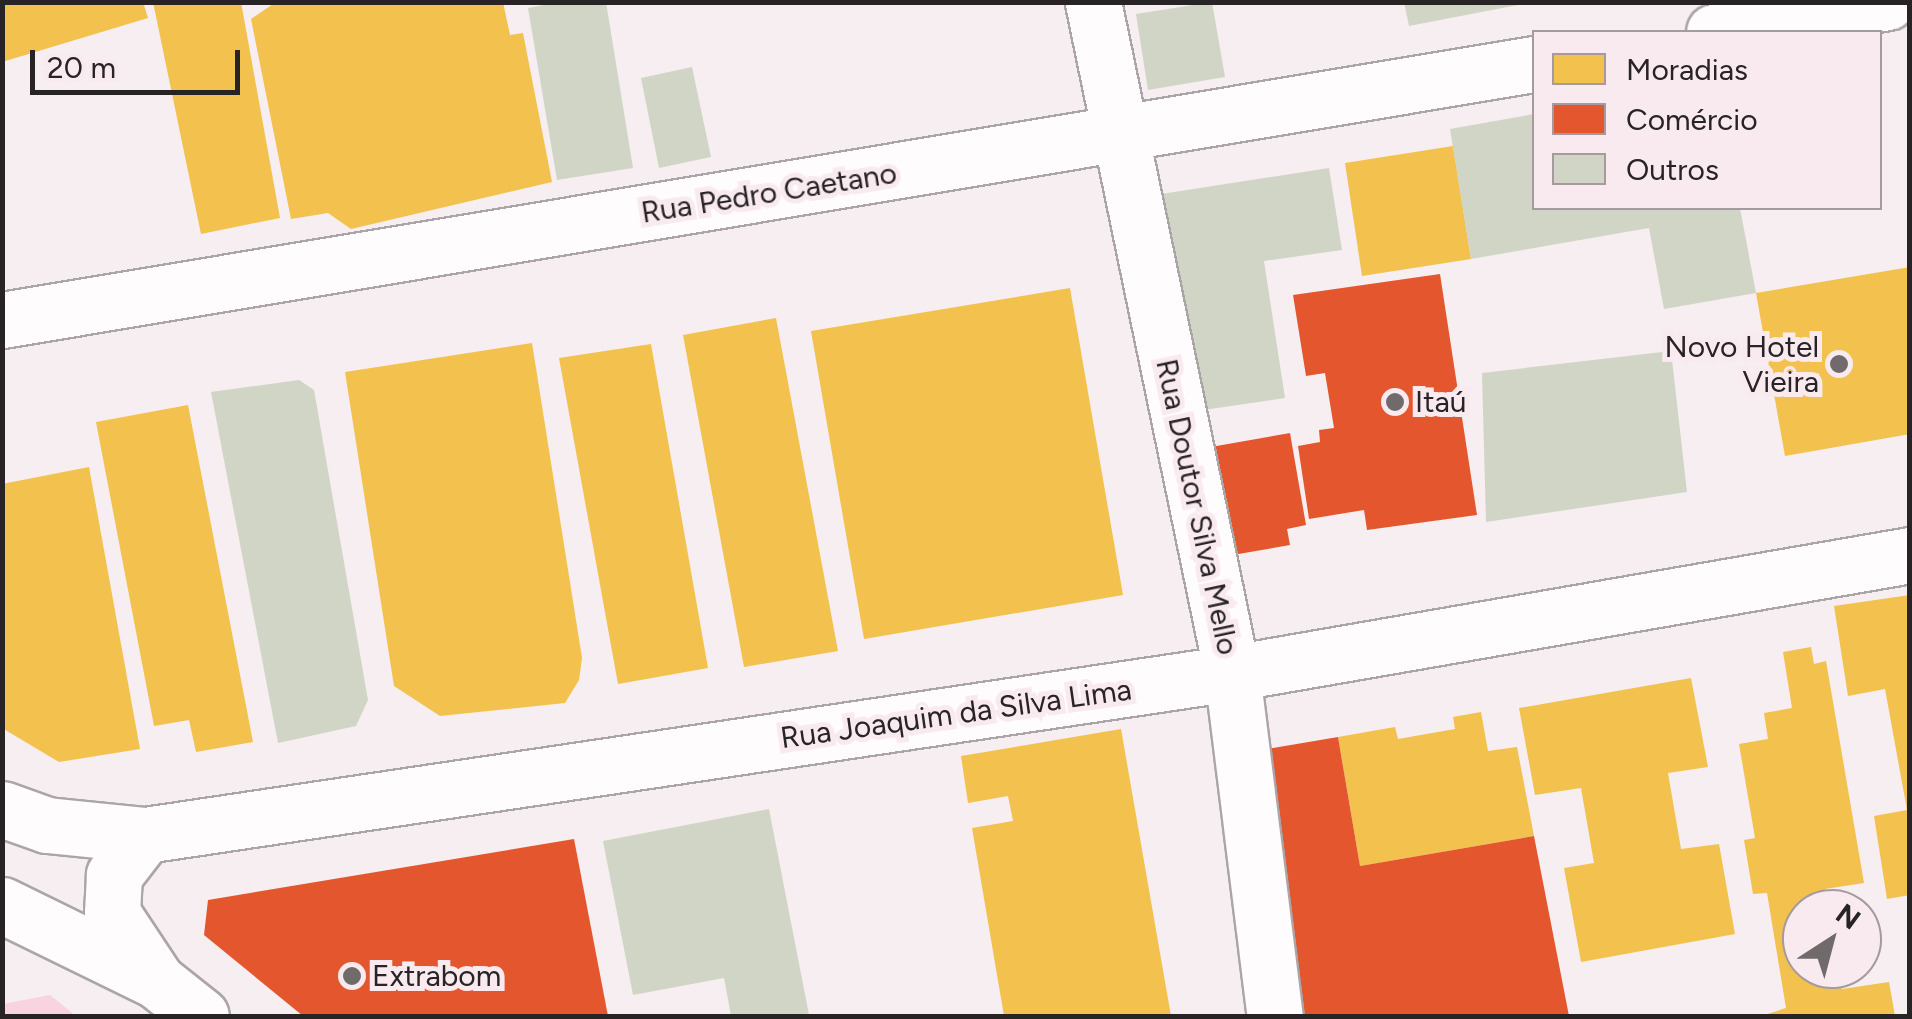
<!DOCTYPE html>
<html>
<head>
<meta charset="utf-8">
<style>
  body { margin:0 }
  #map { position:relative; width:1912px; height:1019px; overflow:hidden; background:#f6eef0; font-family:Figtree,sans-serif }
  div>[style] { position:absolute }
  .green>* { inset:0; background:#f7d4df }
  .homes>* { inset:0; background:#f2c14e }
  .shops>* { inset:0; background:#e4572e }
  .building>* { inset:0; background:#d1d5c5 }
  .roads { filter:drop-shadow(2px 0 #aca5a7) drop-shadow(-2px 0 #aca5a7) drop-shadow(0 2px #aca5a7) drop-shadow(0 -2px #aca5a7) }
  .street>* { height:55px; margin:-27.5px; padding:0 27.5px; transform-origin:27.5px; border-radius:27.5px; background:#fefcfd }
  .secondary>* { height:55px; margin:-27.5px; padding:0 27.5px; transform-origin:27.5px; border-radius:27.5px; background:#fefcfd }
  .dots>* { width:28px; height:28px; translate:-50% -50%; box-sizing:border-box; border:5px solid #f9eaef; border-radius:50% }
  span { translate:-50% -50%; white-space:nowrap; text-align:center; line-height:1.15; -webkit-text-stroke:10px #f9eaef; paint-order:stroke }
  .street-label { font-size:30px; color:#282324 }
  .poi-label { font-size:30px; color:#282324 }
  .right { translate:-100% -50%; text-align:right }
  .left { translate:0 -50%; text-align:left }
  .frame { position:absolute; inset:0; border:5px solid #282324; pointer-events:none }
  .legend { position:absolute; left:1532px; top:30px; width:350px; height:180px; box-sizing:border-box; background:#f9eaef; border:2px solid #a59a9e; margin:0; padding:12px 18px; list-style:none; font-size:30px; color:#282324 }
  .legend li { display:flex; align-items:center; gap:20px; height:50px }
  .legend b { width:50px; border:2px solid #a59a9e }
  .north { position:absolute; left:1782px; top:889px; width:100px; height:100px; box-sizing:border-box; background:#f9eaef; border:2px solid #a59a9e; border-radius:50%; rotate:36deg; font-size:28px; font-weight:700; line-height:40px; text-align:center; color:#282324 }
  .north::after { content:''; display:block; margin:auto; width:35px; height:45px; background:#706a6b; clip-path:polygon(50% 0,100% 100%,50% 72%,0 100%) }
  .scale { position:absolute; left:30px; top:50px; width:210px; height:45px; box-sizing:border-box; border:5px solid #282324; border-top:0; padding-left:12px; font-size:30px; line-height:35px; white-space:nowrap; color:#282324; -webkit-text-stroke:8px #f9eaef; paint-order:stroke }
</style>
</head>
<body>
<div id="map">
  <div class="green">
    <div style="clip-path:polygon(50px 995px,76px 1016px,3px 1016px,3px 1004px)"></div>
  </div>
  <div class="homes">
    <div style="clip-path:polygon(2px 2px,143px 2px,148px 18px,2px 62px)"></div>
    <div style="clip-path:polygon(153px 2px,241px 2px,280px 218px,201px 234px)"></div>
    <div style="clip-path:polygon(276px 2px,503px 2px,510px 35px,523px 33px,552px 182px,351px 229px,328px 213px,291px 219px,251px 19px)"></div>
    <div style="clip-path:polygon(1453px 146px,1471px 259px,1362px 276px,1345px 163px)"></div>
    <div style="clip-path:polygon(1910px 267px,1910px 434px,1785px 456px,1756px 293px)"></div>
    <div style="clip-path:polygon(1070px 288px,1123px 595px,864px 639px,811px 331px)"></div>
    <div style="clip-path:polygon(776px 318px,838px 651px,744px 667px,683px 335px)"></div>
    <div style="clip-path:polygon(532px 343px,582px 658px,579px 680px,565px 703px,440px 716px,394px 686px,345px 372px)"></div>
    <div style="clip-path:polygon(651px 344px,708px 668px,618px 684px,559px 358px)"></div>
    <div style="clip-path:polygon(188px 405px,253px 742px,196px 752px,189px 720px,154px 726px,96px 422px)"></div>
    <div style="clip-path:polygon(89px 467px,140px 749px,59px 762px,2px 728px,2px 484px)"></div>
    <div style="clip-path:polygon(1910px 595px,1910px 895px,1887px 899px,1874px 816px,1907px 810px,1885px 689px,1848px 696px,1834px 606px)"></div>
    <div style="clip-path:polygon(1811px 647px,1814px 664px,1826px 661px,1864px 883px,1825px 889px,1828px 909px,1802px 909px,1802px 969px,1839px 969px,1842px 989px,1889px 982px,1895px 1016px,1761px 1016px,1786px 1008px,1767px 893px,1753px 894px,1744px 840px,1755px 838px,1739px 744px,1768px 739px,1764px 713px,1792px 708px,1783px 652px)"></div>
    <div style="clip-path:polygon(1691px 678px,1708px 767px,1668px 773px,1681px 849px,1719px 844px,1735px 934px,1581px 962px,1564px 868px,1594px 863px,1581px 788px,1535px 795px,1519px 708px)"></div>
    <div style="clip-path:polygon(1481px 712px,1488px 751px,1517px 747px,1534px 836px,1360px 866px,1338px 737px,1395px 727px,1398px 739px,1455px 729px,1453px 717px)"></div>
    <div style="clip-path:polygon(1121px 729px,1171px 1016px,1004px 1016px,972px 828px,1013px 821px,1008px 796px,968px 803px,961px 756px)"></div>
    <div style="clip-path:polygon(1527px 877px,1537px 935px,1524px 938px,1541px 1016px,1317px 1016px,1300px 909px)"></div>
  </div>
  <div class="shops">
    <div style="clip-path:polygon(1440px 274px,1477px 515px,1367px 530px,1364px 510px,1309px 519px,1298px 446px,1320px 442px,1319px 430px,1334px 428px,1325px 373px,1306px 376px,1293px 295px)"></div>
    <div style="clip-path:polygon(1290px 433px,1306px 525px,1287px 529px,1290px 545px,1221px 557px,1188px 451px)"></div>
    <div style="clip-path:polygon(1338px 737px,1360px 866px,1534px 836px,1569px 1016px,1286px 1016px,1243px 753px)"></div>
    <div style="clip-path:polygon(574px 839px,608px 1016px,303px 1016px,204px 935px,208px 900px)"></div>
  </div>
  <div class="building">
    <div style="clip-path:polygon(560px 2px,606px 2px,633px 168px,557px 180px,528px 8px)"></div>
    <div style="clip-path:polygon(1212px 2px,1225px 77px,1148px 90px,1136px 14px)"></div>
    <div style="clip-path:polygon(1404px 2px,1523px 2px,1523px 4px,1409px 26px)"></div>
    <div style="clip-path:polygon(692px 67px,711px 157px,659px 168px,641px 78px)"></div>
    <div style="clip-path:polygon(1534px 114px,1534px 208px,1740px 208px,1756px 293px,1664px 309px,1649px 228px,1471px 259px,1450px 129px)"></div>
    <div style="clip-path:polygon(1329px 168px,1342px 250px,1264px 261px,1285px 398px,1190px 412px,1155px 195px)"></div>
    <div style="clip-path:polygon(1671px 351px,1687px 492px,1486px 522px,1482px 373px)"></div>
    <div style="clip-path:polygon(299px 380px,314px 390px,368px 700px,356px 726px,278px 743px,211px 392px)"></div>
    <div style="clip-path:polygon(769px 809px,809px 1015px,731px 1016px,724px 978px,633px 995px,603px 841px)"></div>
  </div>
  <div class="roads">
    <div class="street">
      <div style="left:1093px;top:2px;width:685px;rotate:78.3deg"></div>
      <div style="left:1232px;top:673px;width:346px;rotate:82.9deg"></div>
    </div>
    <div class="secondary">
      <div style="left:1714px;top:32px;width:176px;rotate:-9.8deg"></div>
      <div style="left:2px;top:320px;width:1553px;rotate:-9.49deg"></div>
      <div style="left:2px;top:809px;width:48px;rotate:19.6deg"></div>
      <div style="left:47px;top:825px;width:99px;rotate:5.8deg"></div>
      <div style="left:145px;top:835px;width:1099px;rotate:-8.48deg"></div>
      <div style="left:1232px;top:673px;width:688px;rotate:-9.87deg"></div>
      <div style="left:145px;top:835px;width:51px;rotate:127.8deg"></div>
      <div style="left:114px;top:875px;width:38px;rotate:93deg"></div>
      <div style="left:112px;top:913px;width:78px;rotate:56.5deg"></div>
      <div style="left:2px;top:905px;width:173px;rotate:26.1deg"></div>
      <div style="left:157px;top:981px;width:56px;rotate:38.5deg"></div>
    </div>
  </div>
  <div class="dots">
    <div style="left:1839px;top:364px;background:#706a6b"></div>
    <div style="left:1395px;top:402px;background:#706a6b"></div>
    <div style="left:352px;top:976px;background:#706a6b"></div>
  </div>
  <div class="street-label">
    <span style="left:769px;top:193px;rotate:-9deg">Rua Pedro Caetano</span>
    <span style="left:1197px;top:507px;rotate:78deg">Rua Doutor Silva Mello</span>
    <span style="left:956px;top:714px;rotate:-8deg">Rua Joaquim da Silva Lima</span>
  </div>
  <div class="poi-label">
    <span class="right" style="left:1819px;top:364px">Novo Hotel<br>Vieira</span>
    <span class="left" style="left:1415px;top:402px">Itaú</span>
    <span class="left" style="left:372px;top:976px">Extrabom</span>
  </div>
  <div class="frame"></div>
  <ul class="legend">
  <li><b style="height:28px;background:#f2c14e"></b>Moradias</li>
  <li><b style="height:28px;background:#e4572e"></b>Comércio</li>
  <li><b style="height:28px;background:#d1d5c5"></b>Outros</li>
  </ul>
  <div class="north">N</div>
  <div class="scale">20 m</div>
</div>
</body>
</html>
